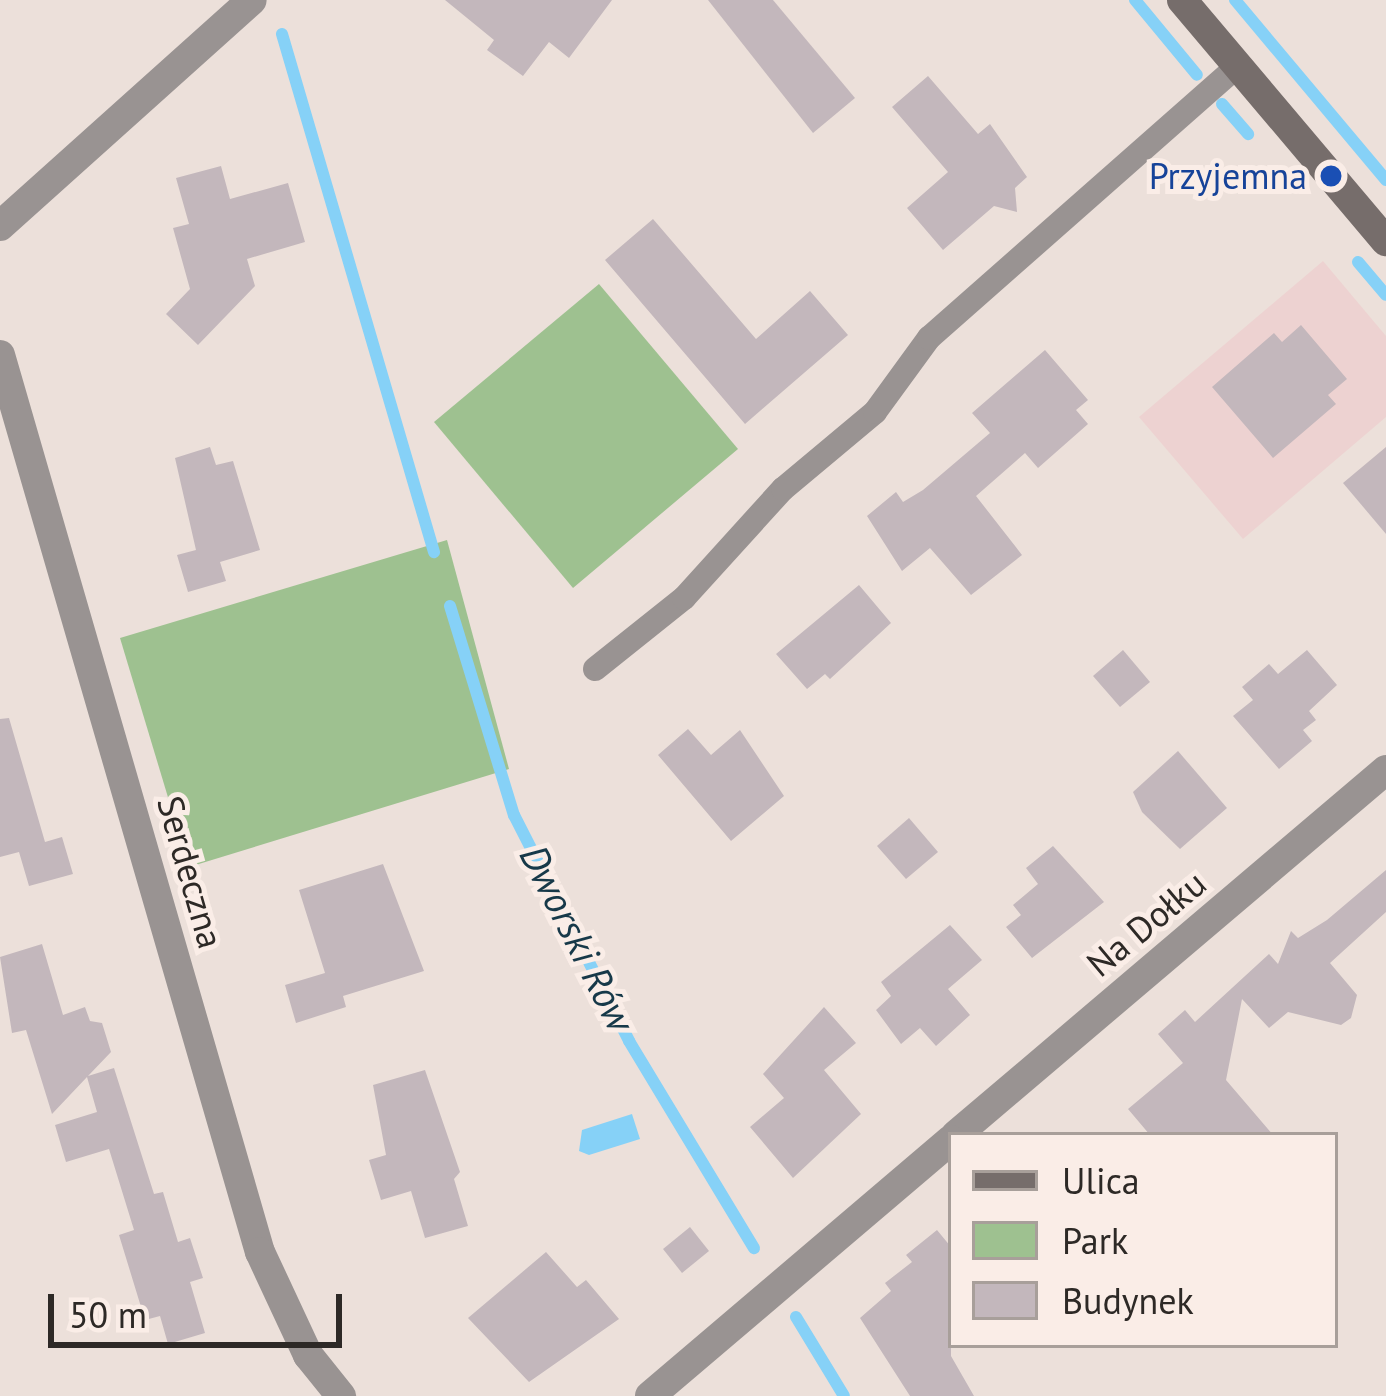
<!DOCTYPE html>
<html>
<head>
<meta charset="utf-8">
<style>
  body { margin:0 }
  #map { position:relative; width:1386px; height:1396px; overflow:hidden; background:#ece0da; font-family:"PT Sans",sans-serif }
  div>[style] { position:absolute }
  .commercial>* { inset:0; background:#edd2d1 }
  .green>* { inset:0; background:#9ec190 }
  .water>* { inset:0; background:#86d1f7 }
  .stream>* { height:12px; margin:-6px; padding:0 6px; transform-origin:6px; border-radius:6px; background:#86d1f7 }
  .building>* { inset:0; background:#c3b7bc }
  .lane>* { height:24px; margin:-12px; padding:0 12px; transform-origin:12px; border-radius:12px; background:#999392 }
  .street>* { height:30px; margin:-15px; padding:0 15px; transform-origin:15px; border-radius:15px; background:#999392 }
  .secondary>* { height:30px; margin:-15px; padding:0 15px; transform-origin:15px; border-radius:15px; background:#766d6b }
  .dots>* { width:33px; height:33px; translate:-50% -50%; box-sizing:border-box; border:6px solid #faede7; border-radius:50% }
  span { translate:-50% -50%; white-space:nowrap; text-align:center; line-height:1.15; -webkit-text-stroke:10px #faede7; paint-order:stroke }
  .transit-label { font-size:36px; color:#164399 }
  .right { translate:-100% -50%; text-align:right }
  .street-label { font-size:36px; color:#2d2926 }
  .water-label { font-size:39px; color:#173949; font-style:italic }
  .legend { position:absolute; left:948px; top:1132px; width:390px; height:216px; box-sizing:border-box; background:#faede7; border:3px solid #a89f9a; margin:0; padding:15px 21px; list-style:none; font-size:36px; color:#2d2926 }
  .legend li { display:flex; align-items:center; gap:24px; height:60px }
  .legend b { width:60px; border:3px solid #a89f9a }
  .scale { position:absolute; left:48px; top:1294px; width:294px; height:54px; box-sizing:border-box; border:6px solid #2d2926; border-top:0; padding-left:15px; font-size:36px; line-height:42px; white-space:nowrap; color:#2d2926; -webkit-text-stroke:9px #faede7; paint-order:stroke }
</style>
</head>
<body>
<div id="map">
  <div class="commercial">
    <div style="clip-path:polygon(1323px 261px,1386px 336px,1386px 417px,1243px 539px,1139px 417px)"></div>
  </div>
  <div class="green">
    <div style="clip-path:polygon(599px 284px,738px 449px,573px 588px,434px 422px)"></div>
    <div style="clip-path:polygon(447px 540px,509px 769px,189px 867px,120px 638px)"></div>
  </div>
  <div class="water">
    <div style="clip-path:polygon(632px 1114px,640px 1139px,589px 1155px,579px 1151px,582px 1130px)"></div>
  </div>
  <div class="stream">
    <div style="left:1135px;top:0;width:97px;rotate:50.4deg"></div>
    <div style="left:1235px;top:0;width:235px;rotate:50deg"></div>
    <div style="left:282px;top:34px;width:540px;rotate:73.65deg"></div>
    <div style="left:1222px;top:104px;width:40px;rotate:49deg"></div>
    <div style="left:1358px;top:262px;width:43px;rotate:49.7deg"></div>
    <div style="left:450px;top:606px;width:219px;rotate:73deg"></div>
    <div style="left:514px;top:815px;width:254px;rotate:63deg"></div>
    <div style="left:629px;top:1041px;width:242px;rotate:58.9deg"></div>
    <div style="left:796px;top:1317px;width:92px;rotate:58.7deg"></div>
  </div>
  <div class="building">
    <div style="clip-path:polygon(445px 0,612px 0,569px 58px,549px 42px,523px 76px,487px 50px,494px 40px)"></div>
    <div style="clip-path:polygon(708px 0,773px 0,855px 98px,813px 133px)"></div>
    <div style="clip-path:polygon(928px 76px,978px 134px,990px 124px,1027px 177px,1015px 188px,1017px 212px,994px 206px,943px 250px,907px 208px,948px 172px,892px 107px)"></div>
    <div style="clip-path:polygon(221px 166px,230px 199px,288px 183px,305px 242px,247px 259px,255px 286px,198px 345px,166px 314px,190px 289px,173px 228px,189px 224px,176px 178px)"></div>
    <div style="clip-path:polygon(653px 219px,756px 339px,810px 291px,848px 335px,745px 424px,605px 260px)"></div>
    <div style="clip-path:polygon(1301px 325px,1347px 379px,1328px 395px,1336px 404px,1273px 458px,1212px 387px,1274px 333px,1282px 342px)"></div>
    <div style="clip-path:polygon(1045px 350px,1088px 400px,1076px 410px,1088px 424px,1038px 468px,1025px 453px,976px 496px,1022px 555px,971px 595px,930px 548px,902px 571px,867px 516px,896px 492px,903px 502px,923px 490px,990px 433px,972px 413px)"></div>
    <div style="clip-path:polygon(210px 447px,216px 465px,233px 461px,260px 550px,220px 562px,226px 581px,188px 592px,177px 555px,196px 550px,175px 458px)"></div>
    <div style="clip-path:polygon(1386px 447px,1386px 534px,1343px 483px)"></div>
    <div style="clip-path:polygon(859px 585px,891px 623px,830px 679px,825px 674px,807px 689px,776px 654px)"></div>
    <div style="clip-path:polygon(1123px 650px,1150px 682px,1120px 707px,1093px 676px)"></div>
    <div style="clip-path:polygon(1307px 650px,1337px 685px,1309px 711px,1316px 720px,1303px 730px,1312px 741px,1279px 769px,1233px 716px,1253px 700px,1242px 687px,1269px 664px,1278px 674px)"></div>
    <div style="clip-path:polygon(9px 718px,45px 842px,62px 837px,73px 874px,29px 886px,19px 852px,0 857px,0 719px)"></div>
    <div style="clip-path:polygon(688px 729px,711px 755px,740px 730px,784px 796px,731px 841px,658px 755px)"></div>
    <div style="clip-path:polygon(1178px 751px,1227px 808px,1180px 849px,1142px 812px,1133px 792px)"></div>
    <div style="clip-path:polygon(909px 818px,938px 852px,906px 879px,877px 846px)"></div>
    <div style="clip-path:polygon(1053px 846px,1104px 902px,1032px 958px,1006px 927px,1021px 915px,1013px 905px,1038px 884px,1026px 868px)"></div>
    <div style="clip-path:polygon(383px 864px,424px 971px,343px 996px,346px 1007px,296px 1023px,285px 985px,325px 973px,299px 890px)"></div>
    <div style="clip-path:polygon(1386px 870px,1386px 912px,1330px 963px,1357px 995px,1351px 1018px,1341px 1025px,1288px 1012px,1269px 1028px,1242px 999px,1226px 1080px,1273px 1135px,1150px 1135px,1128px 1109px,1183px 1063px,1158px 1034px,1185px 1010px,1195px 1022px,1269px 954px,1278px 964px,1291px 931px,1298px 938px,1327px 920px)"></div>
    <div style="clip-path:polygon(950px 925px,982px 960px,948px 989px,970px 1015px,936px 1046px,920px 1028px,901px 1044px,876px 1010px,891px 996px,881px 982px)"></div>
    <div style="clip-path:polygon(42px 944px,63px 1015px,85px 1007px,90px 1021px,102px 1023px,111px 1052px,88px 1076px,114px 1068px,154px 1194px,163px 1192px,178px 1242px,190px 1238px,203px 1278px,190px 1282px,205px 1333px,168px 1344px,160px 1316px,145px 1320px,119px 1235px,134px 1230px,109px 1149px,66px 1162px,55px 1125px,97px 1112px,87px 1077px,52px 1114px,26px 1030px,12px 1033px,0 957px)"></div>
    <div style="clip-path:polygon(824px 1007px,856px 1043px,824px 1070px,861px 1114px,793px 1178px,750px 1127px,784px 1098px,763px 1074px)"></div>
    <div style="clip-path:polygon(425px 1070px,460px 1172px,454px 1179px,468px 1226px,425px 1238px,411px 1191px,381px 1200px,369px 1160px,386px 1155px,373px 1085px)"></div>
    <div style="clip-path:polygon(690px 1227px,709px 1251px,682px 1273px,663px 1249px)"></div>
    <div style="clip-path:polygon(937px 1230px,951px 1247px,951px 1356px,974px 1396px,910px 1396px,860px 1318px,891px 1291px,885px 1283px,912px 1262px,906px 1255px)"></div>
    <div style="clip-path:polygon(546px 1252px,577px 1287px,586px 1280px,619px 1319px,529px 1382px,468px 1318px)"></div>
  </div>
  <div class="lane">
    <div style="left:595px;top:669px;width:114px;rotate:-38.6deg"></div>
    <div style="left:684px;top:598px;width:147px;rotate:-47.8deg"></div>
    <div style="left:783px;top:489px;width:120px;rotate:-39.9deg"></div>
    <div style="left:875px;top:412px;width:92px;rotate:-53.9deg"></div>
    <div style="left:929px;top:338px;width:412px;rotate:-41.4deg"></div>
  </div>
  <div class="street">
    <div style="left:0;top:226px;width:338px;rotate:-41.9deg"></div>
    <div style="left:0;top:355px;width:934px;rotate:73.84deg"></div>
    <div style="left:260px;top:1252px;width:114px;rotate:65deg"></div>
    <div style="left:308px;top:1355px;width:53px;rotate:51.2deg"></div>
    <div style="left:956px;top:1135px;width:564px;rotate:-40.33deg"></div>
    <div style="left:650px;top:1396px;width:395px;rotate:-40.4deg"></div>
  </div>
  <div class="secondary">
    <div style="left:1182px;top:0;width:316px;rotate:49.8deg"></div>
  </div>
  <div class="dots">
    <div style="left:1331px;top:176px;background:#1a4fb4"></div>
  </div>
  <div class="transit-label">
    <span class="right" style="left:1307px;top:176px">Przyjemna</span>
  </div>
  <div class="street-label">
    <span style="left:191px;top:872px;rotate:74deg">Serdeczna</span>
    <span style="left:1146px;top:923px;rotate:-40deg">Na Dołku</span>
  </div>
  <div class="water-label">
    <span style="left:577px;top:938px;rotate:63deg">Dworski Rów</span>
  </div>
  <ul class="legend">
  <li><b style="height:15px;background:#766d6b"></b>Ulica</li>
  <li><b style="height:33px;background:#9ec190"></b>Park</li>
  <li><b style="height:33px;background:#c3b7bc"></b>Budynek</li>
  </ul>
  <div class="scale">50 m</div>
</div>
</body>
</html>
